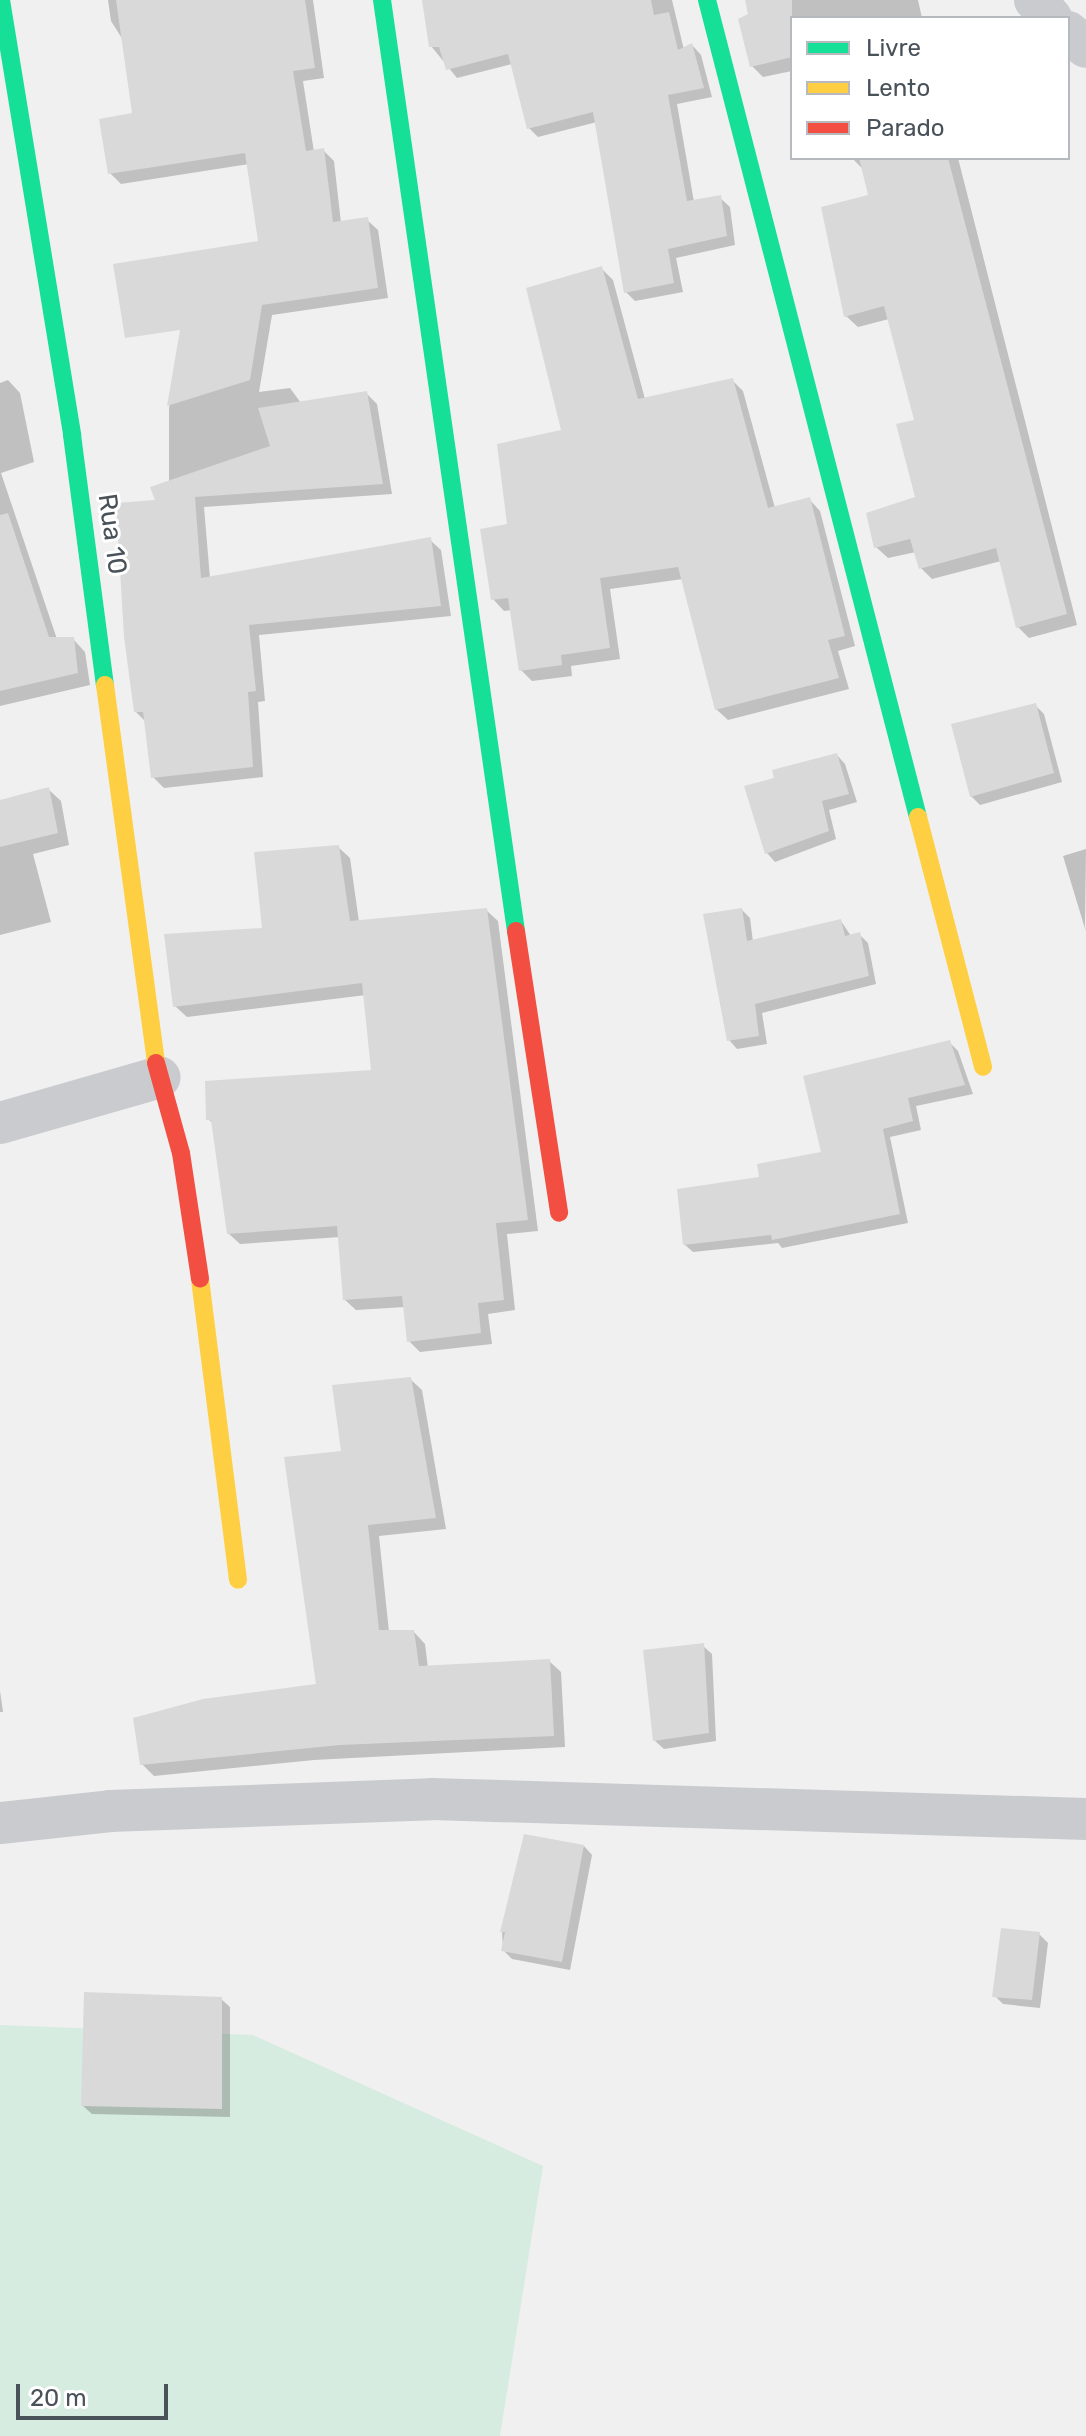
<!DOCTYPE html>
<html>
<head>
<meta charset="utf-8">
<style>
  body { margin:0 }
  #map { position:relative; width:1086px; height:2436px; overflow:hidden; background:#f0f0f0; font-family:Rubik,sans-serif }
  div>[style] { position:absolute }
  .green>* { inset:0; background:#d7ece0 }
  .shadow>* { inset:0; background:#0003 }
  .building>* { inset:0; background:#d9d9da }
  .street>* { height:42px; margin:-21px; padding:0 21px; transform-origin:21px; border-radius:21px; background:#cacbce }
  .fast>* { height:18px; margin:-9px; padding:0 9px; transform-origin:9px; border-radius:9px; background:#16e098 }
  .slow>* { height:18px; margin:-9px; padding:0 9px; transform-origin:9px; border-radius:9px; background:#ffcf43 }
  .jam>* { height:18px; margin:-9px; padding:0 9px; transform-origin:9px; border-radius:9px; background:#f24e42 }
  span { translate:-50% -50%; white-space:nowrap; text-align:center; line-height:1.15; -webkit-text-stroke:6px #fff; paint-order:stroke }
  .street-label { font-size:26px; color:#495159 }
  .legend { position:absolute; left:790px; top:16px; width:280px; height:144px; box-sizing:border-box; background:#fff; border:2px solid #b6b9bd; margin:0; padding:10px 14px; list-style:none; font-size:24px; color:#495159 }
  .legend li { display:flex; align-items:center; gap:16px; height:40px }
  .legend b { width:40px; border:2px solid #b6b9bd }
  .scale { position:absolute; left:16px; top:2384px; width:152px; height:36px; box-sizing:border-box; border:4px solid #495159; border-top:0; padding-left:10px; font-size:24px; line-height:28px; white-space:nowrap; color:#495159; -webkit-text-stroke:6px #fff; paint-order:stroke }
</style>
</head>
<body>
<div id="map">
  <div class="green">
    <div style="clip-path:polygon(0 2025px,253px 2035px,543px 2166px,500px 2436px,0 2436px)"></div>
  </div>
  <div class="shadow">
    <div style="clip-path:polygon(108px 0,313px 0,324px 78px,303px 81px,314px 152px,323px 150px,334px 161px,341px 223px,367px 220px,378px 230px,388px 298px,272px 315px,259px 392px,290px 388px,301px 403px,366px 393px,377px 404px,392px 494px,204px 507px,210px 578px,430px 540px,441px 550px,451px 616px,259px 635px,265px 701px,258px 702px,263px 777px,164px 788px,153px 777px,146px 722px,136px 712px,169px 501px,169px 408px,183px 327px,260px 243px,249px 164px,121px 184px,110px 173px,134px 115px,123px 40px,111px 21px)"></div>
    <div style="clip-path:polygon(424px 0,672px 0,684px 50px,692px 45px,701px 55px,712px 97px,677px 104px,694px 202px,720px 198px,730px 207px,735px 245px,676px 258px,683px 292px,635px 301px,626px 292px,597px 122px,538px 137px,529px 128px,512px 64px,457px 78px,431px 46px)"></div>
    <div style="clip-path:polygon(747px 0,918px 0,922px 18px,792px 18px,792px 71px,763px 77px,752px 66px)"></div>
    <div style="clip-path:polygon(852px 158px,958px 158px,1077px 625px,1029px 638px,1018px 627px,1001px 561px,932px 579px,921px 568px,916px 552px,888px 558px,876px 547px,918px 498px,916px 421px,889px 319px,858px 327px,846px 316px,885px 192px)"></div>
    <div style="clip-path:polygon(602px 269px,613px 280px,645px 399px,732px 380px,743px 391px,775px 508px,809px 499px,820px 511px,855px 646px,838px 651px,849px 689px,728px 720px,716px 709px,683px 579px,610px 589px,620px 659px,571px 666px,572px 676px,532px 681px,521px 670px,512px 610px,504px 611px,493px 599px,509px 526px,563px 431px)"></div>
    <div style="clip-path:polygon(8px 380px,20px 393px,34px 462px,1px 473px,57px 639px,73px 639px,85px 652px,90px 685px,0 706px,0 383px)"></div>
    <div style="clip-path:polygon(1035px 705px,1044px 714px,1062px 782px,980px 805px,971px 796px)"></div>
    <div style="clip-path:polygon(837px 755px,845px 764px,857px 802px,829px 810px,836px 839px,775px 862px,767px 853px,747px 788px)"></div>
    <div style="clip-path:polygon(48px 789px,61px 801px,69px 845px,33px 854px,51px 922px,0 935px,0 802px)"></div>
    <div style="clip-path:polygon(338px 847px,350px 858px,359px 922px,486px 910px,498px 921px,538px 1231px,507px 1234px,515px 1310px,488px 1314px,492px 1344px,420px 1352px,409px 1341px,405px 1307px,356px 1310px,344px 1299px,340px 1237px,240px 1244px,228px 1233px,214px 1124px,208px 1119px,373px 1072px,366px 995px,187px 1017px,175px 1006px,264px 929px)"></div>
    <div style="clip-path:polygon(1086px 849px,1085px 926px,1086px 932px,1063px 856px)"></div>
    <div style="clip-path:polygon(742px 910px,750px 918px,753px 942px,841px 921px,851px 936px,859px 934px,868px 943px,876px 984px,762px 1013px,767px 1044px,737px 1049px,729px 1040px)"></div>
    <div style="clip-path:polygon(950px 1043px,958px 1051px,973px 1094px,916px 1106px,921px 1130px,890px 1137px,908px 1223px,782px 1248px,778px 1243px,693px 1252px,684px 1244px,761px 1179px,823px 1154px)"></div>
    <div style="clip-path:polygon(410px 1379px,422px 1390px,446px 1529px,379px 1536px,389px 1632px,414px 1632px,425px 1644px,428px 1668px,549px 1661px,561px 1672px,565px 1747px,314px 1760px,154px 1776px,142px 1764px,318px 1685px,343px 1453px)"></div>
    <div style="clip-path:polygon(703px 1646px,712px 1654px,716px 1741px,664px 1749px,655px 1741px)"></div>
    <div style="clip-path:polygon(0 1691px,3px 1712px,0 1712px)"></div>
    <div style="clip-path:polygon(584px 1846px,592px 1855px,570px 1970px,512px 1959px,503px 1950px,502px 1931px)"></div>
    <div style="clip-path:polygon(1039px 1934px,1048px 1943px,1040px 2008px,1003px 2004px,995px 1996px)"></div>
    <div style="clip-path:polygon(221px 1999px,230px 2007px,230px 2117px,92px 2114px,83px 2106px)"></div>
  </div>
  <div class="building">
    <div style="clip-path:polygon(116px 0,305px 0,315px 68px,293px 71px,306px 151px,324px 148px,333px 222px,368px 217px,378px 288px,262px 305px,250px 380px,167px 406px,180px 330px,125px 338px,113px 264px,258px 241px,245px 153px,108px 174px,99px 119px,132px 113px)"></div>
    <div style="clip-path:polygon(422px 0,651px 0,654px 15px,669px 12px,678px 50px,692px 43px,704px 88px,668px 95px,687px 201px,721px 195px,727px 236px,668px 249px,674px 283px,624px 293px,593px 112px,527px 129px,508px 54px,446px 70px,439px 47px,429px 47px)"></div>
    <div style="clip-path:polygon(745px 0,792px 0,792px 57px,750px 67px,738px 19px,748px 14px)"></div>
    <div style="clip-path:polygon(859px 158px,948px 158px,1067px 614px,1016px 628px,996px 548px,919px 569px,910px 539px,874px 548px,866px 513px,915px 497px,896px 424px,914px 420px,884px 306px,844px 317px,821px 207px,868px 195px)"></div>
    <div style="clip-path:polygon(602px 266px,638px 399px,733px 378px,768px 508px,810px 497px,845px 636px,828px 640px,839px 678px,715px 710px,678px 567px,600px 578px,610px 648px,561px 655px,562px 665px,519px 671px,508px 598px,491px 600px,480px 529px,507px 524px,497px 444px,561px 430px,526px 288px)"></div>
    <div style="clip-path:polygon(367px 391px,383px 484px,195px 497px,201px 578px,431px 537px,441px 606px,249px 625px,256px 691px,248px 692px,253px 767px,151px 778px,143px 712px,134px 712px,124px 637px,116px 503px,155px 500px,150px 487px,270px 446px,258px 408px)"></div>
    <div style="clip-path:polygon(8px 513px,49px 637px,74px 637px,78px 673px,0 691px,0 515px)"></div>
    <div style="clip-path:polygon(1036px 703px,1054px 773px,970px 797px,951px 724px)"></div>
    <div style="clip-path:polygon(837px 753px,849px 794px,822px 801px,829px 831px,765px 854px,744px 786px,774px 778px,772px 770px)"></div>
    <div style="clip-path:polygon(49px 787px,58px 833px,0 847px,0 800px)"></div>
    <div style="clip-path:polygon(339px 845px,350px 921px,487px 908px,528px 1220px,496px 1223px,504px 1300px,478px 1303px,481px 1333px,407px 1342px,402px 1296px,343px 1300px,337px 1226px,227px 1234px,211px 1120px,206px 1120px,205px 1081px,371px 1070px,362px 983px,173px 1007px,164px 934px,262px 928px,254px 852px)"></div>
    <div style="clip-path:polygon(742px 908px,747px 941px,841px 919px,845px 936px,860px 932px,869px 976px,755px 1004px,759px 1036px,727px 1041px,703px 914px)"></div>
    <div style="clip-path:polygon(950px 1040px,965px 1085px,908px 1098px,913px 1121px,883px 1129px,900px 1214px,772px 1240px,771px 1235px,683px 1245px,677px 1189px,759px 1177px,757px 1164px,821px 1152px,803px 1076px)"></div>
    <div style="clip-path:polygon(411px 1377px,436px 1518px,368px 1525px,379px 1630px,414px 1630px,419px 1666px,550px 1659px,554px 1736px,340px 1745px,140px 1765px,133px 1718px,203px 1699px,316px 1684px,284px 1457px,341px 1451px,332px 1385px)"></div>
    <div style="clip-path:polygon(704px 1643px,709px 1733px,653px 1741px,643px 1650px)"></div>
    <div style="clip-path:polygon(524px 1834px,584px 1845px,562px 1962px,501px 1951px,505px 1932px,500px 1932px)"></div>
    <div style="clip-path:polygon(1001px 1928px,1040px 1932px,1032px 2000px,992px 1997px)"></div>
    <div style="clip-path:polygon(84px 1992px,222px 1997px,222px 2109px,81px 2106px)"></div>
  </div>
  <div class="street">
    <div style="left:1035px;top:0;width:24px;rotate:48deg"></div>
    <div style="left:1068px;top:32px;width:23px;rotate:40deg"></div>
    <div style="left:0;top:1123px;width:166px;rotate:-16deg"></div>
    <div style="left:0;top:1823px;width:111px;rotate:-6.2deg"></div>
    <div style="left:110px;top:1811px;width:322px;rotate:-2.1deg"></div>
    <div style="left:432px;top:1799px;width:654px;rotate:1.75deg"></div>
  </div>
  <div class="fast">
    <div style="left:1px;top:0;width:441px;rotate:80.7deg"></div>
    <div style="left:72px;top:435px;width:252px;rotate:82.5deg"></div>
    <div style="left:382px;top:0;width:941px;rotate:81.81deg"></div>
    <div style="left:707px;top:0;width:844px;rotate:75.52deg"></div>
  </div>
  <div class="slow">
    <div style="left:105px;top:685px;width:381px;rotate:82.3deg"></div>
    <div style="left:918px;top:817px;width:258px;rotate:75.4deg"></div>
    <div style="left:200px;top:1279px;width:303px;rotate:82.8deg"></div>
  </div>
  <div class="jam">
    <div style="left:516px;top:931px;width:285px;rotate:81.3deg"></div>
    <div style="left:156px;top:1063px;width:93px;rotate:74.5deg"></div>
    <div style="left:181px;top:1153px;width:127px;rotate:81.4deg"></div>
  </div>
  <div class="street-label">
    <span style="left:112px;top:534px;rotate:82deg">Rua 10</span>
  </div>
  <ul class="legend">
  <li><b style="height:10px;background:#16e098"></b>Livre</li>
  <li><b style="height:10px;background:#ffcf43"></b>Lento</li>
  <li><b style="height:10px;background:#f24e42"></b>Parado</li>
  </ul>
  <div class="scale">20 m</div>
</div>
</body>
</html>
